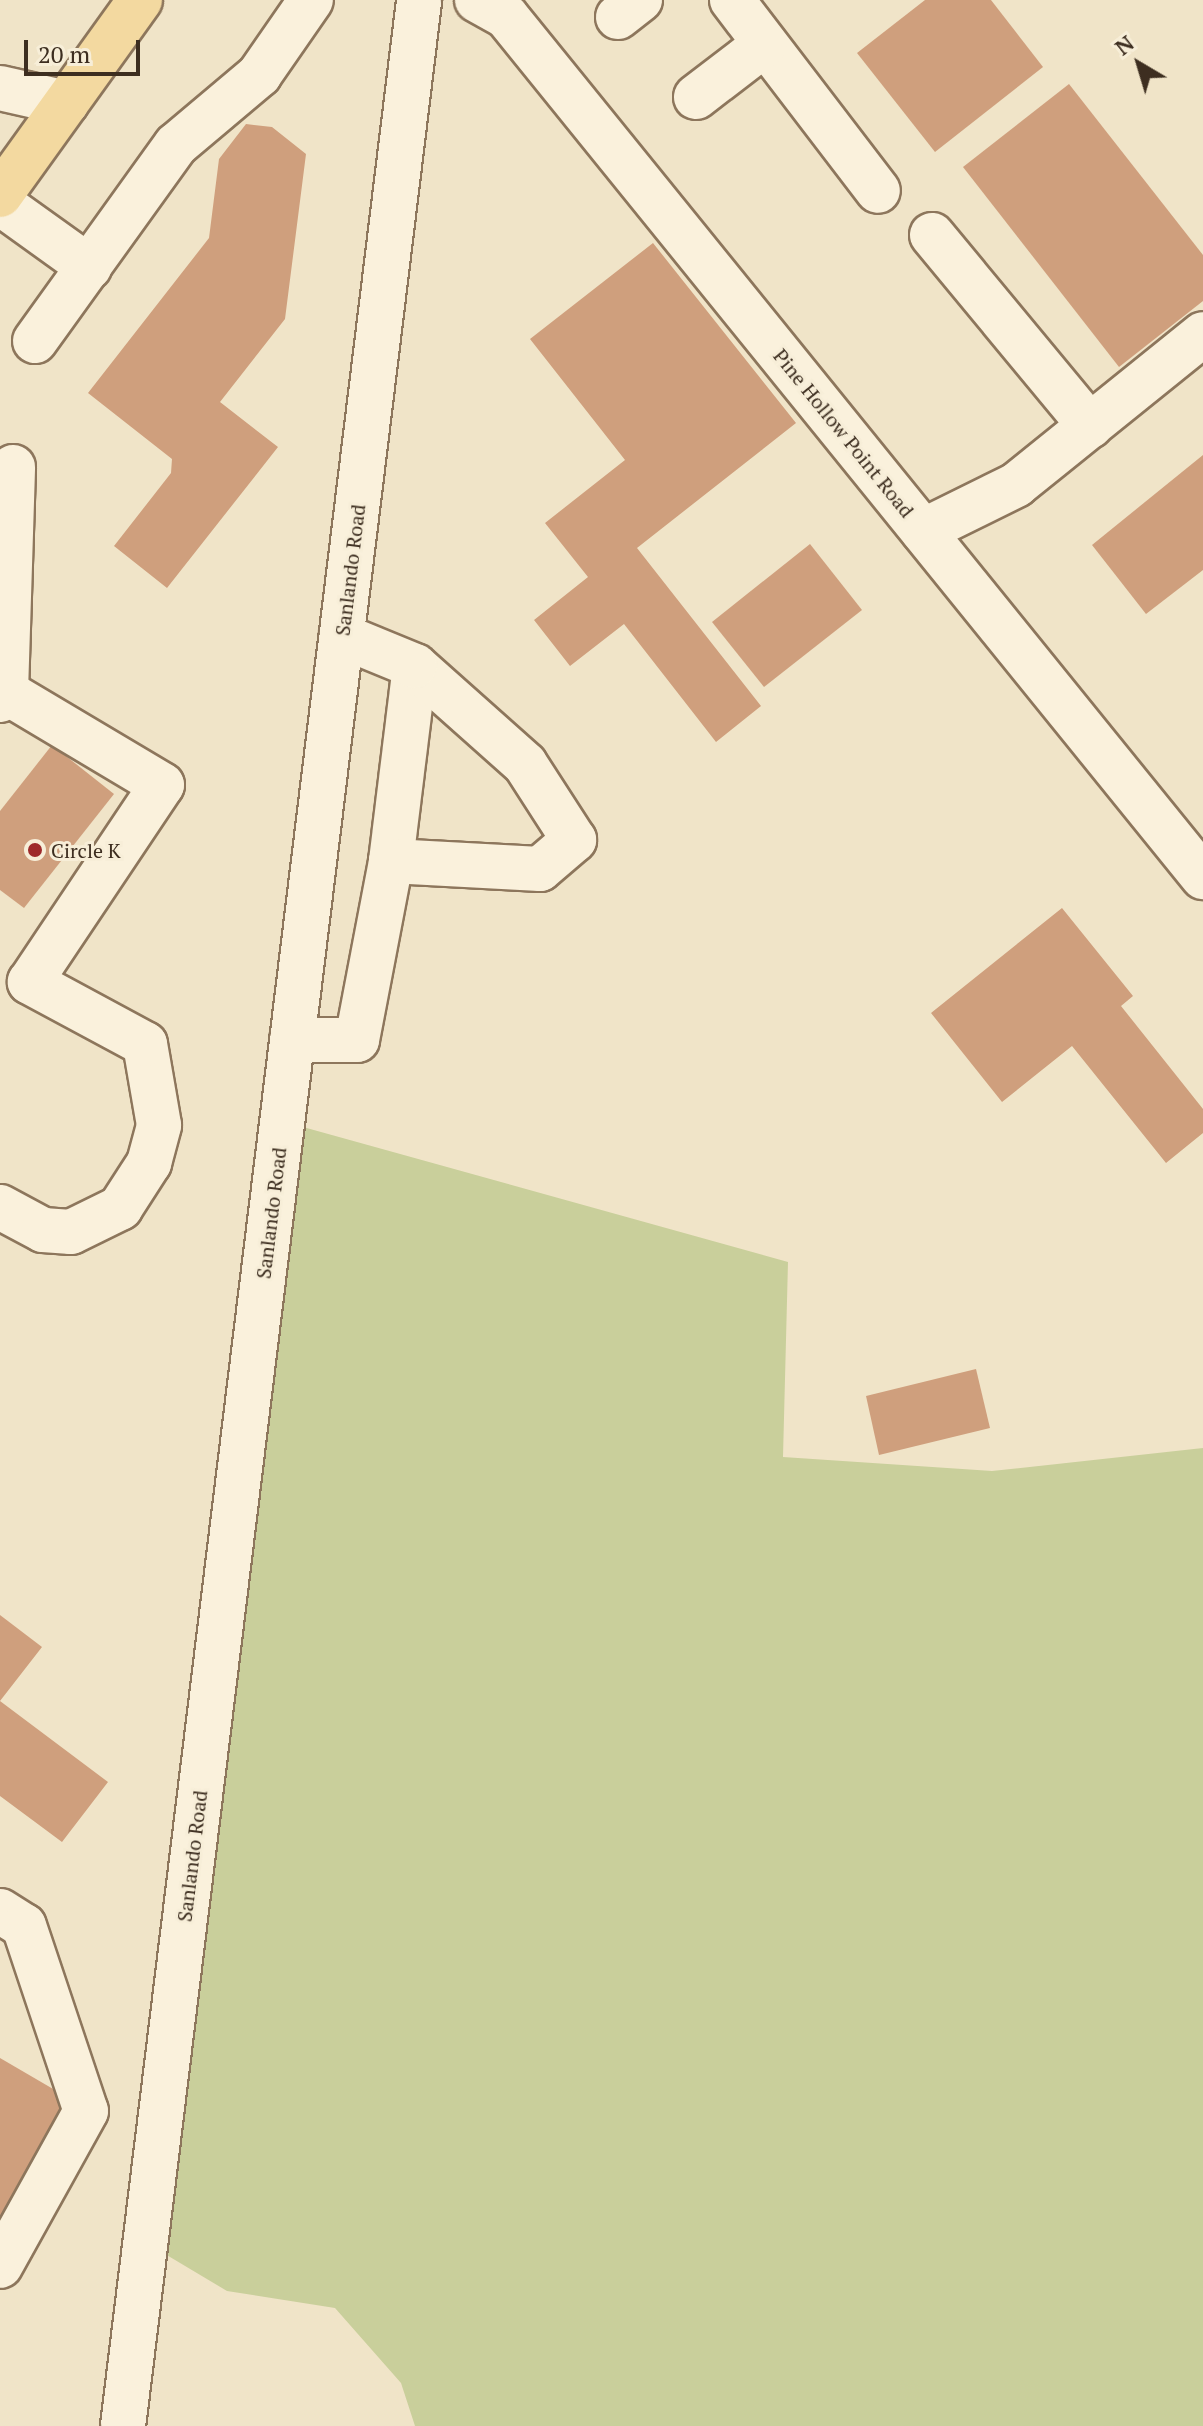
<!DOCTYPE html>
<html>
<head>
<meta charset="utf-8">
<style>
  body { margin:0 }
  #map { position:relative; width:1203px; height:2426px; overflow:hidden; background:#f0e4c8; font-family:"PT Serif",serif }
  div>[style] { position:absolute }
  .green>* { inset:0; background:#c9cf9b }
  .building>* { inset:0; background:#cf9f7d }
  .roads { filter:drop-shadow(2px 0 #8d765c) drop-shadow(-2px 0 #8d765c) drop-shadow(0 2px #8d765c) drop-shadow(0 -2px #8d765c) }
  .minor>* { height:44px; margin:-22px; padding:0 22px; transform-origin:22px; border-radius:22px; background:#faf1dc }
  .major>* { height:44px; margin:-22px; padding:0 22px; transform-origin:22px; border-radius:22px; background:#f3d9a0 }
  .dots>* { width:22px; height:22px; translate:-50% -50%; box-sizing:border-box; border:4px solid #f7eed8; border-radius:50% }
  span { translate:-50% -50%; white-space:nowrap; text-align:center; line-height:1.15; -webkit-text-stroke:6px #f7eed8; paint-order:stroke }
  .street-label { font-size:20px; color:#3d2e20 }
  .poi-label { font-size:20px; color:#3d2e20 }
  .left { translate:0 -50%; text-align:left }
  .north { position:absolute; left:1099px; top:24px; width:80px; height:80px; -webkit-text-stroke:6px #f7eed8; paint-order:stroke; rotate:322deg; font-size:22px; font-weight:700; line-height:32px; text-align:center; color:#3d2e20 }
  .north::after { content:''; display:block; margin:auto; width:28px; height:36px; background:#3d2e20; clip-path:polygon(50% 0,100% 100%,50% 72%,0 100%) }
  .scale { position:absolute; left:24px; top:40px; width:116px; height:36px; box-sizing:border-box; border:4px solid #3d2e20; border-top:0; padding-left:10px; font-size:24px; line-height:28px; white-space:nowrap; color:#3d2e20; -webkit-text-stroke:6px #f7eed8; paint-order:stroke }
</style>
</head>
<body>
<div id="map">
  <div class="green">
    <div style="clip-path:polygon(303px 1127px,788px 1262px,783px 1457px,992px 1471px,1203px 1448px,1203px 2426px,415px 2426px,401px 2383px,335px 2308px,227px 2291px,165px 2254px)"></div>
  </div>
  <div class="building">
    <div style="clip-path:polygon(925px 0,991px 0,1043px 67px,935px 152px,857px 53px)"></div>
    <div style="clip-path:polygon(1069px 84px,1203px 255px,1203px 301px,1119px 367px,963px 167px)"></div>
    <div style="clip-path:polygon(246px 124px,272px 127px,306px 154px,285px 319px,220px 402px,278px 447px,167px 588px,114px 546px,171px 473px,172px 459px,88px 393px,209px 238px,219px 159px)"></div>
    <div style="clip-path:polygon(653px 243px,796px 423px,637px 548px,761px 706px,716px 742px,624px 624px,570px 666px,534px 620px,588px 577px,545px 523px,625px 460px,530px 339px)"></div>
    <div style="clip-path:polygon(1203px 455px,1203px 570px,1146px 614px,1092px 545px)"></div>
    <div style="clip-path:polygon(810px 544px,862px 610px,764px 687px,712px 622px)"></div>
    <div style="clip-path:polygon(52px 745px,114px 794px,24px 908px,0 890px,0 811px)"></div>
    <div style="clip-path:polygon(1062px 908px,1133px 996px,1121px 1006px,1203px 1109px,1203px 1133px,1166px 1163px,1072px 1046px,1002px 1102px,931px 1013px)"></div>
    <div style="clip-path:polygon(976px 1369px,990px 1428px,879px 1455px,866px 1396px)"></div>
    <div style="clip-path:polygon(0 1615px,42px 1647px,0 1701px,108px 1782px,62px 1842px,0 1796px)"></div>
    <div style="clip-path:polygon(0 2058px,72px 2100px,0 2221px)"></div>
  </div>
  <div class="roads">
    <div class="minor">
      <div style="left:477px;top:0;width:33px;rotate:29deg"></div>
      <div style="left:506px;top:16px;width:1108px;rotate:51.01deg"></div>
      <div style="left:732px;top:0;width:240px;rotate:52.6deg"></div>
      <div style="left:618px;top:17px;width:28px;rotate:-38deg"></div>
      <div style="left:0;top:88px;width:68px;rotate:12.8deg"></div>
      <div style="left:696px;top:97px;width:87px;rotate:-37.5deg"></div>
      <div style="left:0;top:203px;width:110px;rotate:35.7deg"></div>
      <div style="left:932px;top:235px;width:248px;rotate:50.4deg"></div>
      <div style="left:35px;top:341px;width:241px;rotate:-54.3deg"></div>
      <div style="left:176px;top:145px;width:109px;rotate:-40.1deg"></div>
      <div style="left:259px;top:75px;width:91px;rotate:-55.3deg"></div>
      <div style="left:923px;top:531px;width:104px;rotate:-26.3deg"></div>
      <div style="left:1016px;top:485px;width:240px;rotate:-38.9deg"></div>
      <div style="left:0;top:700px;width:10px;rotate:-53deg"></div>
      <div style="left:6px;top:692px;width:225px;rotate:-88.2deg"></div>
      <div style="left:391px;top:861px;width:196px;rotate:-83deg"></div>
      <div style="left:292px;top:1040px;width:65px"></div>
      <div style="left:357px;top:1040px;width:182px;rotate:-79.2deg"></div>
      <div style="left:391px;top:861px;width:149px;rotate:3.1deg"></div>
      <div style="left:540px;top:869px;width:45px;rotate:-40.5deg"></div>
      <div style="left:574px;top:840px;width:90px;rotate:-122.8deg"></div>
      <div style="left:525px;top:764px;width:147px;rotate:-138.3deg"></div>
      <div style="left:415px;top:666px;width:79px;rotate:-157.7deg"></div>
      <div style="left:0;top:1207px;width:49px;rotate:28.1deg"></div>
      <div style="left:43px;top:1230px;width:28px;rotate:4deg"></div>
      <div style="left:71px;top:1232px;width:55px;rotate:-26.1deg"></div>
      <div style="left:120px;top:1208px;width:54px;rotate:-57.2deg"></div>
      <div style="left:149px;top:1163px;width:39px;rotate:-75deg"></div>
      <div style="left:159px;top:1125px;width:82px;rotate:-99.8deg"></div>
      <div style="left:145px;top:1044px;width:131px;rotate:-151.7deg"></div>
      <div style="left:30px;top:982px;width:237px;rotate:-56.2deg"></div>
      <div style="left:162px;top:785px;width:182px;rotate:-149.2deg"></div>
      <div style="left:0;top:1911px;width:28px;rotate:32deg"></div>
      <div style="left:24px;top:1926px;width:195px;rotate:71.5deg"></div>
      <div style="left:86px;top:2111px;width:177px;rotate:119deg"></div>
      <div style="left:123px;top:2426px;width:2444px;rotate:-83.04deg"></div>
    </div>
    <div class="major">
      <div style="left:0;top:195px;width:240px;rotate:-54.3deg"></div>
    </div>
  </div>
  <div class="dots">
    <div style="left:35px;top:850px;background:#9e2a2b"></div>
  </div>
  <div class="street-label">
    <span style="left:844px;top:433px;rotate:51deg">Pine Hollow Point Road</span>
    <span style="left:350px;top:570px;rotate:-83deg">Sanlando Road</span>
    <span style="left:271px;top:1213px;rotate:-83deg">Sanlando Road</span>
    <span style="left:192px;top:1856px;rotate:-83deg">Sanlando Road</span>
  </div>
  <div class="poi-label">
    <span class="left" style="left:51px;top:850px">Circle K</span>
  </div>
  <div class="north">N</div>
  <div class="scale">20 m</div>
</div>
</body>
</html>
